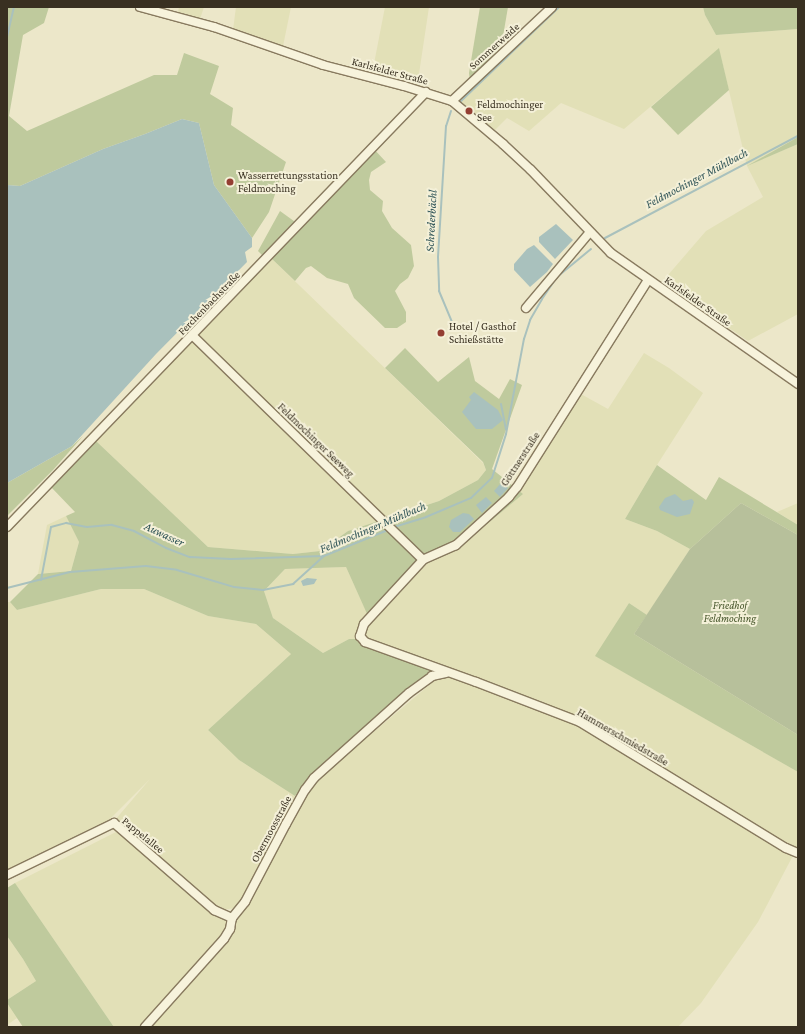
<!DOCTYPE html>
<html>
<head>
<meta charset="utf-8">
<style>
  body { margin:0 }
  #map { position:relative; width:805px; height:1034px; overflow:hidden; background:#ece7c9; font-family:"Crimson Pro",serif }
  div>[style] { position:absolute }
  .farmland>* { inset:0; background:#e2e0b7 }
  .green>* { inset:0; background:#bfca9d }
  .cemetery>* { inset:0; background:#b7c09b }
  .water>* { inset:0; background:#a9c1bd }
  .stream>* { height:2px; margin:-1px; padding:0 1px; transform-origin:1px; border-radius:1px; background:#a9c1bd }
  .roads { filter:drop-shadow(1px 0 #887a5f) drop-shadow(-1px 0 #887a5f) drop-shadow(0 1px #887a5f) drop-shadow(0 -1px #887a5f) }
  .minor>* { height:8px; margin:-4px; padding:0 4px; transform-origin:4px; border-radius:4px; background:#f7f3dc }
  .dots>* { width:11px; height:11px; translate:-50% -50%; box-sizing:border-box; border:2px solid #f4f0d8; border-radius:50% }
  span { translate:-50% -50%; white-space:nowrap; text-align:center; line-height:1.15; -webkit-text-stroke:4px #f4f0d8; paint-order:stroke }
  .street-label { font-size:11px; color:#393021 }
  .poi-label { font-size:11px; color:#393021 }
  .left { translate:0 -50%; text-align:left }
  .park-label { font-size:11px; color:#445429; font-style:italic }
  .water-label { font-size:12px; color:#315558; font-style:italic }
  .frame { position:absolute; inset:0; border:8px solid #393021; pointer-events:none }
</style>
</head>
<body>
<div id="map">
  <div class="farmland">
    <div style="clip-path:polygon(179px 7px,204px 7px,200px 19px,178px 12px)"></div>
    <div style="clip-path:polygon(236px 7px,291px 7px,283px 46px,233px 30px)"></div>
    <div style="clip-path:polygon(385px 7px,429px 7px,417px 87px,372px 74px)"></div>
    <div style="clip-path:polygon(551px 7px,703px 7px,705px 15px,716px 35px,798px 29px,798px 137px,751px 164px,798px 144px,798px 314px,748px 341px,662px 282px,706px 231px,763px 197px,747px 166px,719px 49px,624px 129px,561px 103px,529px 131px,507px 118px,491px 134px,452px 101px)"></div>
    <div style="clip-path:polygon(271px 258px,483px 463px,486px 470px,478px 480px,439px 501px,348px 531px,320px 551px,293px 554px,208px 547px,96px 441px)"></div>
    <div style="clip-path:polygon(644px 353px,669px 368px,703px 393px,657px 465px,625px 519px,657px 531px,690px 549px,647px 615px,629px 603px,596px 656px,798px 772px,798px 846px,758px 922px,701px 1003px,678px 1027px,114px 1027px,15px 883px,118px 831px,234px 923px,312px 784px,440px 676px,452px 670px,349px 639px,323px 653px,273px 618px,264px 591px,285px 569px,346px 567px,368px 615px,423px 559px,457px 544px,492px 520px,522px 494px,519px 491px,579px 393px,608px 409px)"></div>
    <div style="clip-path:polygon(798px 503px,798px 525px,777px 512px)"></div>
    <div style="clip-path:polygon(66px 516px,79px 542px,71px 571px,38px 574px,47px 525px)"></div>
    <div style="clip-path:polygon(101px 589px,144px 589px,208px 616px,256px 624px,291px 654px,208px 730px,239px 760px,295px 796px,242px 902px,235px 908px,222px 910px,212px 904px,115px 820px,150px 779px,108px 821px,7px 871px,7px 602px,10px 602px,17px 610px)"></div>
    <div style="clip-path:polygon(7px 936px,23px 959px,36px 981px,7px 1000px)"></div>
    <div style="clip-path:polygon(7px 1003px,17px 1018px,7px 1025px)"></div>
  </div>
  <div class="green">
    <div style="clip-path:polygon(7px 7px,49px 7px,44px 23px,23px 35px,9px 116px,27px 131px,154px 75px,177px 75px,184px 53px,219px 66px,210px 94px,233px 108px,231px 125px,286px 162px,269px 212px,252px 238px,214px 185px,199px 123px,182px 119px,145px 134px,103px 149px,20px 186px,7px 185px)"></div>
    <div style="clip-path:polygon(480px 7px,508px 7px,500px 54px,470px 81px,469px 73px)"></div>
    <div style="clip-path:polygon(703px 7px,798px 7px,798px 29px,716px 35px,705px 15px)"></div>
    <div style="clip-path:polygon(719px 48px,729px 90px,678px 135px,651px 107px)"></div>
    <div style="clip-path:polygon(798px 137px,798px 144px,747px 166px)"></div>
    <div style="clip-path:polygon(372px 147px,386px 162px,371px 172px,369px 180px,370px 190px,383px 201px,382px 211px,392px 228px,411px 245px,414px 266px,408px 278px,400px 284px,395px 291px,406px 312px,406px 322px,397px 328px,385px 328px,354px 298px,348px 284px,327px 278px,311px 266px,306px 268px,295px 281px,271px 258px,262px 255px,258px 251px,280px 211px,298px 224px)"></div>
    <div style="clip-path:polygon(405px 348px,438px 382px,469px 357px,475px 381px,499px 399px,510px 379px,522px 385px,492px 469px,523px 494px,492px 520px,457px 544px,423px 559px,368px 616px,346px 567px,285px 569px,264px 591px,273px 618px,323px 653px,349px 639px,361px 639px,429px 669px,428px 674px,308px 778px,295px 796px,239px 760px,208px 730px,291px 654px,256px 624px,208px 616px,144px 589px,101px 589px,17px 610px,10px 602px,38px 574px,71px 571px,79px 542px,66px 516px,75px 512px,51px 487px,96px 441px,208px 547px,293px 554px,320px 551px,348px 531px,439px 501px,478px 480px,486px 470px,483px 462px,385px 368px)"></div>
    <div style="clip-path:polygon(83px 436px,53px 470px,7px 516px,7px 483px,72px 446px)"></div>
    <div style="clip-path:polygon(657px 465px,706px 500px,719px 477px,798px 525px,798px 535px,741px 503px,690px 549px,657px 531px,625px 519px)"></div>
    <div style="clip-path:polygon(629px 603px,647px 615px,634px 634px,798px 735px,798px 772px,595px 656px)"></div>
    <div style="clip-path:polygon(15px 883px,114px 1027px,23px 1027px,7px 1003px,7px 1000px,36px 981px,23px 959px,7px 936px,7px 888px)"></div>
  </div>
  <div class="cemetery">
    <div style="clip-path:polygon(741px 503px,798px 535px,798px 735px,634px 634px,690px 549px)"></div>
  </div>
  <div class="water">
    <div style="clip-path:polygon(182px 119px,199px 123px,214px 185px,252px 238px,252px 247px,245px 252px,247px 262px,156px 354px,72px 446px,7px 483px,7px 185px,20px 186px,103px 149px,145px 134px)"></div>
    <div style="clip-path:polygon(556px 224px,573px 240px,555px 259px,539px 242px,539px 237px)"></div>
    <div style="clip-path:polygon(534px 245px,553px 264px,547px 272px,530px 287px,514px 270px,514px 264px,527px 249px)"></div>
    <div style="clip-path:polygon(474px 392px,498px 410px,503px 420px,492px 429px,476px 429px,462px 412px,471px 400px,469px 397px)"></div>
    <div style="clip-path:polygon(501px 483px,508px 488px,500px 497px,494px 491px)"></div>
    <div style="clip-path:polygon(675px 494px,683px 501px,692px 499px,694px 502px,690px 514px,677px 517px,660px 510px,659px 507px,665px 498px)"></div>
    <div style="clip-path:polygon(486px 497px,492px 503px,482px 513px,476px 505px)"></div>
    <div style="clip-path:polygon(463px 513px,469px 514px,474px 519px,460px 532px,453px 532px,449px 527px,451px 520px)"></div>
    <div style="clip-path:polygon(307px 578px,317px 579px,314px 584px,303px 586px,301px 581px)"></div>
  </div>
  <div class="stream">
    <div style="left:7px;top:37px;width:31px;rotate:-77deg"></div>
    <div style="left:460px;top:102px;width:137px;rotate:-43.8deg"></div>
    <div style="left:451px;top:111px;width:16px;rotate:108deg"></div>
    <div style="left:446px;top:126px;width:131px;rotate:93.5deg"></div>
    <div style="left:438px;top:257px;width:34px;rotate:88deg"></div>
    <div style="left:439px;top:291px;width:41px;rotate:67.2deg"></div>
    <div style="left:605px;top:238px;width:218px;rotate:-27.9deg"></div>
    <div style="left:501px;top:404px;width:26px;rotate:79deg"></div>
    <div style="left:394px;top:527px;width:34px;rotate:-17deg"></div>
    <div style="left:426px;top:517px;width:49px;rotate:-22.9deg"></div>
    <div style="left:471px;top:498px;width:29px;rotate:-44deg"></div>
    <div style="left:492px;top:478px;width:46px;rotate:-72.3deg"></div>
    <div style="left:506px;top:434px;width:97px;rotate:-79.3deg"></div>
    <div style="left:524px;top:339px;width:20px;rotate:-72deg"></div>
    <div style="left:530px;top:320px;width:24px;rotate:-60deg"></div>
    <div style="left:542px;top:299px;width:27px;rotate:-56deg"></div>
    <div style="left:557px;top:277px;width:44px;rotate:-39.5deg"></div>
    <div style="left:41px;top:580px;width:54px;rotate:-79.3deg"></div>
    <div style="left:51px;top:527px;width:16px;rotate:-15deg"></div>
    <div style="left:66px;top:523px;width:21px;rotate:11deg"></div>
    <div style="left:87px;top:527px;width:25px;rotate:-5deg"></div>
    <div style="left:112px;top:525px;width:23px;rotate:15deg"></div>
    <div style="left:134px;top:531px;width:36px;rotate:28deg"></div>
    <div style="left:166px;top:548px;width:26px;rotate:21deg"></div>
    <div style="left:190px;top:557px;width:41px;rotate:2.8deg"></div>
    <div style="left:231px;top:559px;width:93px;rotate:-1.8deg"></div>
    <div style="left:7px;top:588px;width:65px;rotate:-14.3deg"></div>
    <div style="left:70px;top:572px;width:76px;rotate:-4.5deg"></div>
    <div style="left:146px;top:566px;width:31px;rotate:7deg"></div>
    <div style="left:177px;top:570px;width:59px;rotate:16.6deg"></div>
    <div style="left:234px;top:587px;width:29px;rotate:6deg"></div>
    <div style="left:263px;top:590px;width:31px;rotate:-11deg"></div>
    <div style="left:293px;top:584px;width:42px;rotate:-42.1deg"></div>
    <div style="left:324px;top:556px;width:69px;rotate:-22.1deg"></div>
  </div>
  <div class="roads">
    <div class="minor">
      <div style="left:140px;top:7px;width:77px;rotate:15.1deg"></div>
      <div style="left:214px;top:27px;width:115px;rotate:19.2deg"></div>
      <div style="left:323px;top:65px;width:84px;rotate:14.5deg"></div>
      <div style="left:404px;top:86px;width:50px;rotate:17.4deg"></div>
      <div style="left:452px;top:101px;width:67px;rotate:40.1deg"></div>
      <div style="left:503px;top:144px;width:38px;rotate:43deg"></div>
      <div style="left:531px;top:170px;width:115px;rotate:46.1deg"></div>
      <div style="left:611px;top:253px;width:228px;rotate:35deg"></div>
      <div style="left:452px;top:101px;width:137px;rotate:-43.2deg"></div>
      <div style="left:648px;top:280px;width:245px;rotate:122.3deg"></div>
      <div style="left:517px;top:487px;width:13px;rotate:129deg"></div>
      <div style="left:509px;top:497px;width:72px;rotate:137.8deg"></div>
      <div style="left:456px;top:545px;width:36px;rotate:156deg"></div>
      <div style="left:423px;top:560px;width:87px;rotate:132.7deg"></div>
      <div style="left:364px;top:624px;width:13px;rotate:108deg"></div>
      <div style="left:360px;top:636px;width:8px;rotate:50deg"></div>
      <div style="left:365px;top:642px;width:118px;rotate:19.8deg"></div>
      <div style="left:476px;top:682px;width:111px;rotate:21deg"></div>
      <div style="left:580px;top:722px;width:241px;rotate:31.5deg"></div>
      <div style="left:786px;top:848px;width:13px;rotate:23deg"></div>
      <div style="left:526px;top:308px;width:99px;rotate:-49.9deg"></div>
      <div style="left:193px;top:336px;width:321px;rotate:44.2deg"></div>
      <div style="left:7px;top:527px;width:604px;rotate:-46.07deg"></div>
      <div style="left:7px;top:875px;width:119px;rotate:-25.9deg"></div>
      <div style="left:114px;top:823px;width:133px;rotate:41deg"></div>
      <div style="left:214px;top:910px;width:20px;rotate:24deg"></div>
      <div style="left:145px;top:1027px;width:118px;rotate:-48.1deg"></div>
      <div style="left:224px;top:939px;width:12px;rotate:-59deg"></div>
      <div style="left:230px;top:929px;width:11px;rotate:-80deg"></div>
      <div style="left:232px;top:918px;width:21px;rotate:-51deg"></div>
      <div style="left:245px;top:902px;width:88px;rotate:-62.3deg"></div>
      <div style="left:286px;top:824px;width:39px;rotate:-61deg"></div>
      <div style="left:305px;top:790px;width:15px;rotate:-53deg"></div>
      <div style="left:314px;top:778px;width:127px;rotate:-41.8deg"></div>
      <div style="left:409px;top:693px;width:29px;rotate:-36deg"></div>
      <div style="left:432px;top:676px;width:14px;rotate:-12deg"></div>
    </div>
  </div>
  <div class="dots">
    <div style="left:469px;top:111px;background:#943e32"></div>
    <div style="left:230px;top:182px;background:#943e32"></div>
    <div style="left:441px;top:333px;background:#943e32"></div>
  </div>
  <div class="street-label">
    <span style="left:494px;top:46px;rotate:-42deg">Sommerweide</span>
    <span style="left:390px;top:71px;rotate:15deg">Karlsfelder Straße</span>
    <span style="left:698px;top:301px;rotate:35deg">Karlsfelder Straße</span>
    <span style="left:209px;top:303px;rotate:-46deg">Ferchenbachstraße</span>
    <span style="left:316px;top:440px;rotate:44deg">Feldmochinger Seeweg</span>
    <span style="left:520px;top:459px;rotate:-57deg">Göttnerstraße</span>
    <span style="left:623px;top:737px;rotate:30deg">Hammerschmiedstraße</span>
    <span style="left:271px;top:829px;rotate:-62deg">Obermoosstraße</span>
    <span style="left:143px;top:835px;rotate:39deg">Pappelallee</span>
  </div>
  <div class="poi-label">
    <span class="left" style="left:477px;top:111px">Feldmochinger<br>See</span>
    <span class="left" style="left:238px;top:182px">Wasserrettungsstation<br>Feldmoching</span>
    <span class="left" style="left:449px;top:333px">Hotel / Gasthof<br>Schießstätte</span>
  </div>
  <div class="park-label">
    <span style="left:730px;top:612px">Friedhof<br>Feldmoching</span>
  </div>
  <div class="water-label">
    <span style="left:697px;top:179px;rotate:-28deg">Feldmochinger Mühlbach</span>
    <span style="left:432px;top:221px;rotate:-87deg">Schrederbächl</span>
    <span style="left:373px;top:528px;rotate:-23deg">Feldmochinger Mühlbach</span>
    <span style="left:164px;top:535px;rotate:25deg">Auwasser</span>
  </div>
  <div class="frame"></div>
</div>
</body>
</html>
